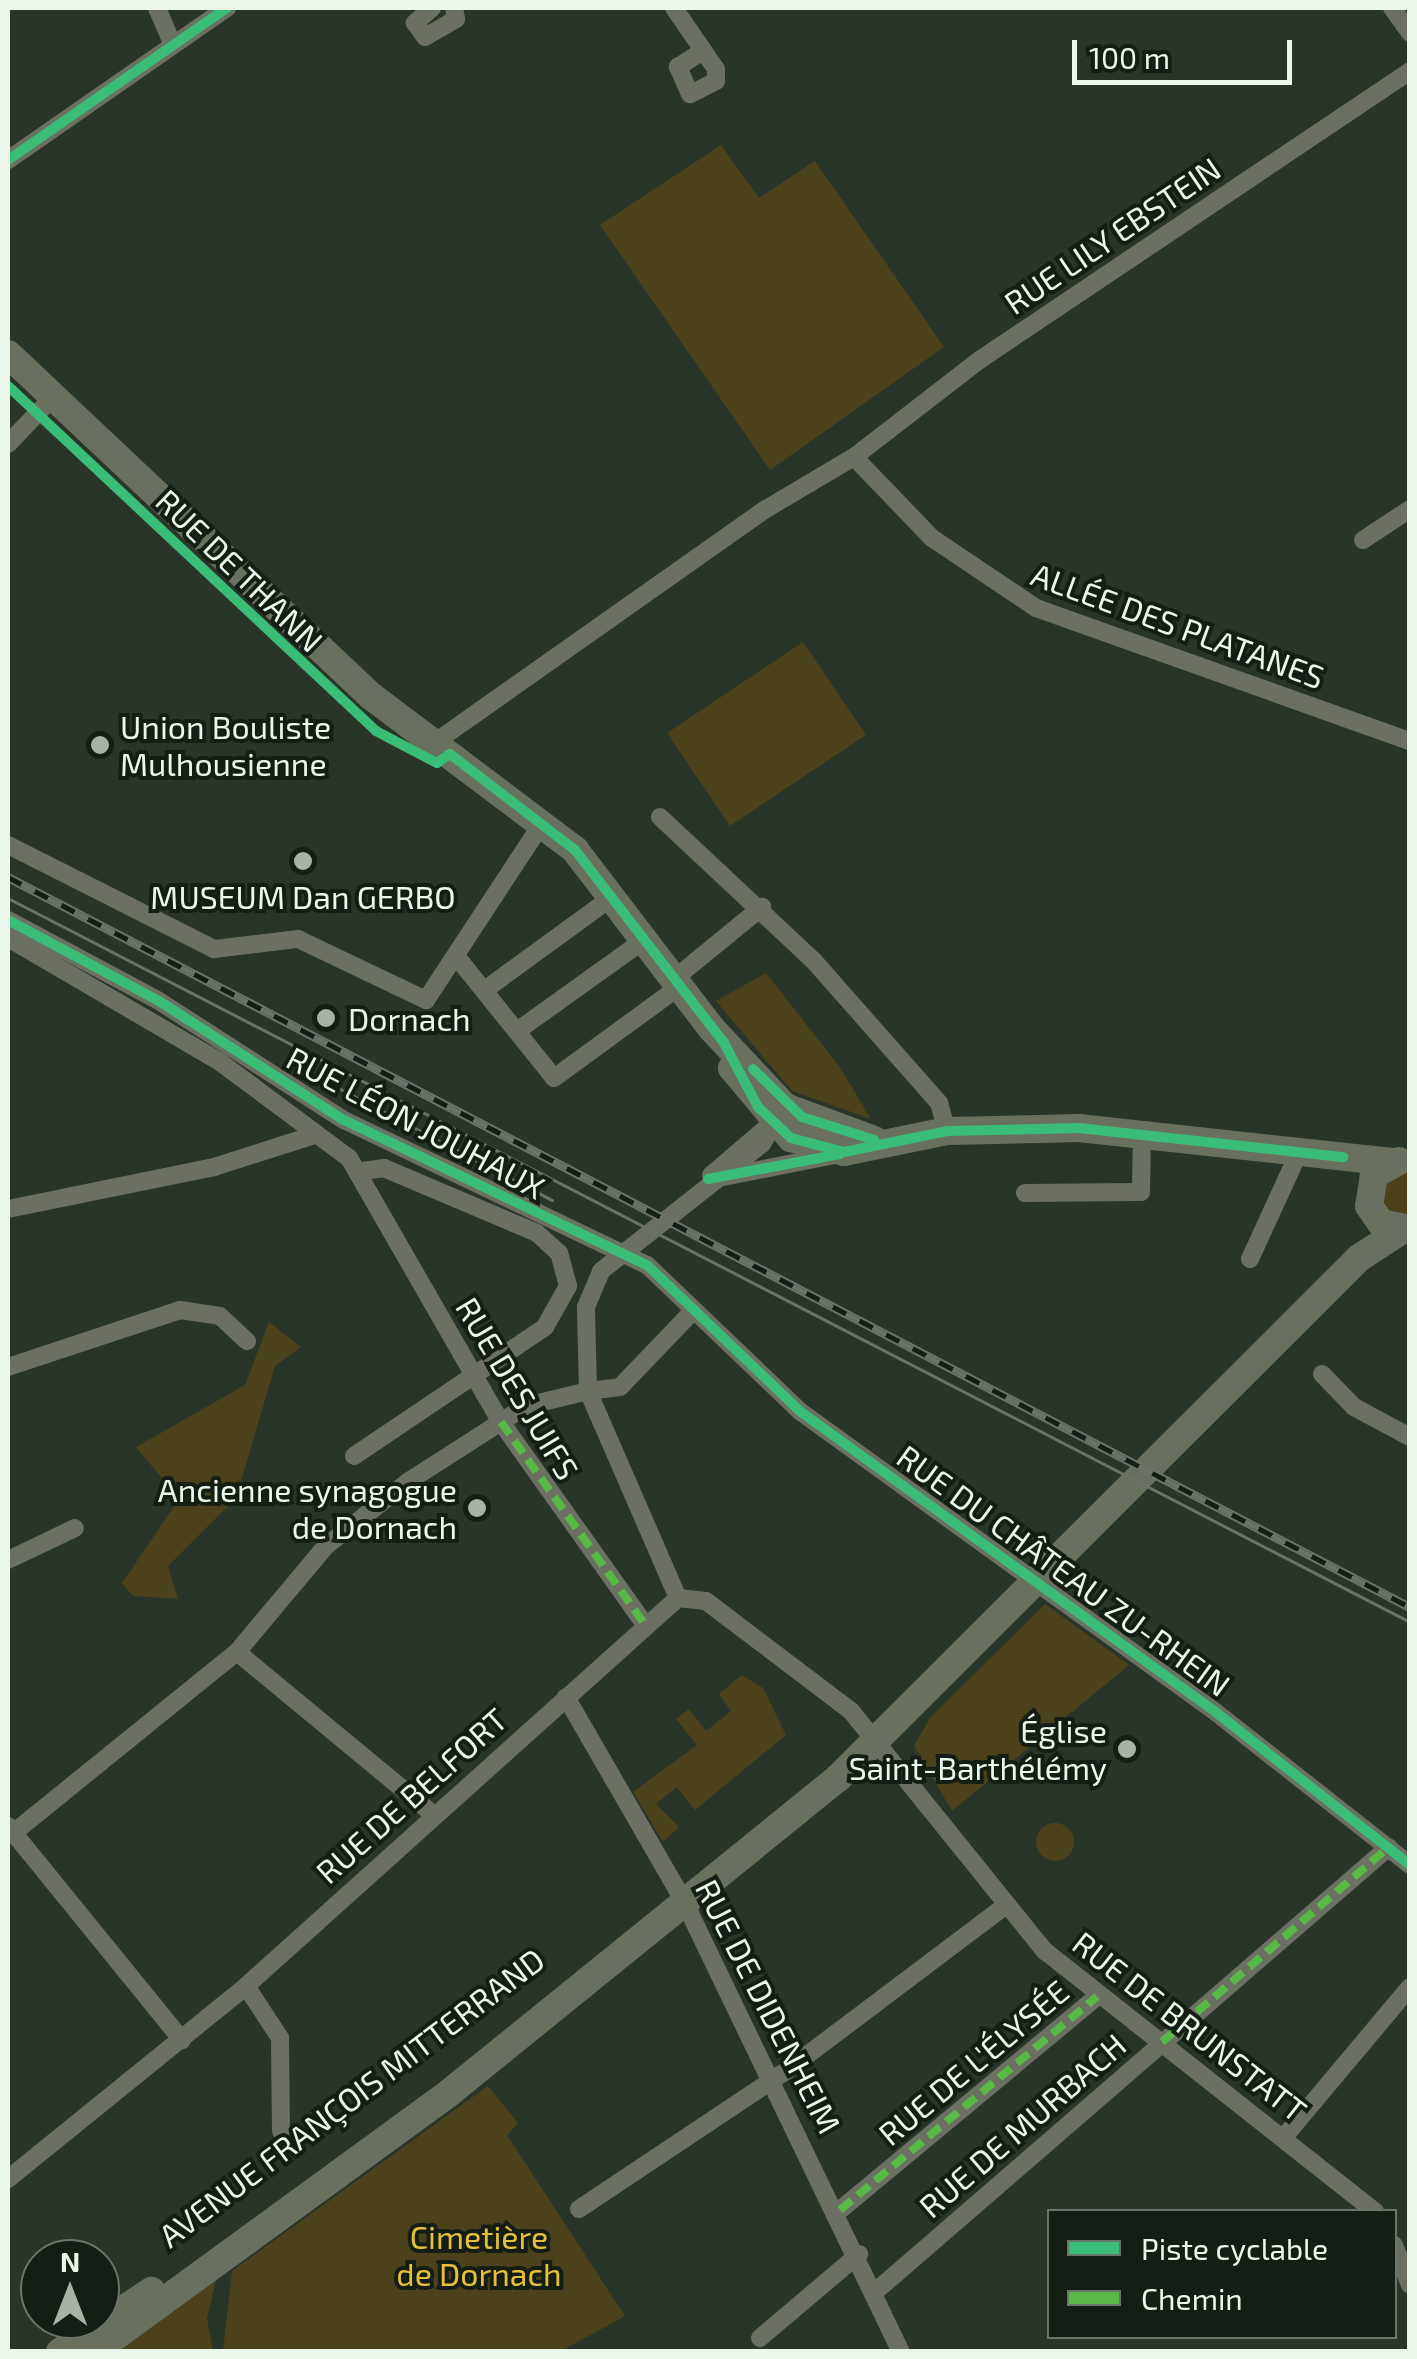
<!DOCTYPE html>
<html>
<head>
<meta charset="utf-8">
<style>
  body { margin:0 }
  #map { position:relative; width:1417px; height:2359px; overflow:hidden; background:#2a352a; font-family:"Exo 2",sans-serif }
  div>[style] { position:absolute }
  .green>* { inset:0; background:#4b421b }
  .round { border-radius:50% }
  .street>* { height:18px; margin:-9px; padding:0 9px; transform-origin:9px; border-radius:9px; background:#6b7063 }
  .primary>* { height:28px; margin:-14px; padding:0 14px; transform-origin:14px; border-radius:14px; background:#6a7060 }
  .tram>* { height:2.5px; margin:-1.25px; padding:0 1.25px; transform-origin:1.25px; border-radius:1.25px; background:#6b7269 }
  .rail>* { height:9px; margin-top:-4.5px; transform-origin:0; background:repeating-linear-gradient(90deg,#151e15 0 15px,#6b7269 0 30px); box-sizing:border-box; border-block:2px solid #6b7269 }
  .quiet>* { height:8px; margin-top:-4px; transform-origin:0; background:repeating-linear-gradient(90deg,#58b947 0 15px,transparent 0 23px) }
  .cycleway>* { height:10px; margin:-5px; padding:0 5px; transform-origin:5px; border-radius:5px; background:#3abd76 }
  .dots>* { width:28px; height:28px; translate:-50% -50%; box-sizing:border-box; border:5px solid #151e15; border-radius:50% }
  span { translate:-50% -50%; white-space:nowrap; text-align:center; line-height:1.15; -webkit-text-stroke:8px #151e15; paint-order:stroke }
  .street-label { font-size:32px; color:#ebf7eb }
  .poi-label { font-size:32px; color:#ebf7eb }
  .left { translate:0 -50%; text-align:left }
  .right { translate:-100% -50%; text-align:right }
  .park-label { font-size:32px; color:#e6c03a }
  .frame { position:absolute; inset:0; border:10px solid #ebf7eb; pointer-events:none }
  .legend { position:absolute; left:1047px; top:2209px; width:350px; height:130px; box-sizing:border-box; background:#151e15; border:2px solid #6b756b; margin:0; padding:12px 18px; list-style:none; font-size:30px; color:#ebf7eb }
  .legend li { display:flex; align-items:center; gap:20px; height:50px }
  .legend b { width:50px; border:2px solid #6b756b }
  .north { position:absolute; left:20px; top:2239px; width:100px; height:100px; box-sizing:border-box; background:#151e15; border:2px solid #6b756b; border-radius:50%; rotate:0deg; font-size:28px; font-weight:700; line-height:40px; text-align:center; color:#ebf7eb }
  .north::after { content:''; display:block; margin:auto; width:35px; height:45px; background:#a7b3a7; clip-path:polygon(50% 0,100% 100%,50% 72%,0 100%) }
  .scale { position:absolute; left:1072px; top:40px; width:220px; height:45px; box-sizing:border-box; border:5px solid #ebf7eb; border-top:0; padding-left:12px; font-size:30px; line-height:35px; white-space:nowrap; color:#ebf7eb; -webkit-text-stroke:8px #151e15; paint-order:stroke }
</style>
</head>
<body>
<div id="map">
  <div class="green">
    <div style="clip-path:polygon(721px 145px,759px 198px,815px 161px,944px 347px,770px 470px,600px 225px)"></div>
    <div style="clip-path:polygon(803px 642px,866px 735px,730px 826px,667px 733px)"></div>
    <div style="clip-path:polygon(766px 973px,839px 1066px,871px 1119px,792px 1091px,716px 1001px)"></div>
    <div style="clip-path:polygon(1401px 1170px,1409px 1172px,1409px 1216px,1386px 1214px,1378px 1182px)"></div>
    <div style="clip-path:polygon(269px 1322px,301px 1347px,275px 1366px,236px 1498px,168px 1566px,178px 1599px,133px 1596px,122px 1583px,179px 1499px,136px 1447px,245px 1385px)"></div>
    <div style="clip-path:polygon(1045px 1604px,1129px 1665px,952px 1811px,914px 1746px,930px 1718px)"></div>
    <div style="clip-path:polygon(742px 1675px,763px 1688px,786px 1735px,695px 1810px,677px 1787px,656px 1804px,679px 1827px,663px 1842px,633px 1792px,697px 1745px,676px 1719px,689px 1709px,706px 1731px,731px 1711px,719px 1694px)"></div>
    <div class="round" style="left:1036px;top:1823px;width:38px;height:38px"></div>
    <div style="clip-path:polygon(488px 2086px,518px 2123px,507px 2135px,625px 2316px,561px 2351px,223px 2351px,232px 2271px)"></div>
    <div style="clip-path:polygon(216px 2280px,207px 2318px,213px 2351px,119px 2351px)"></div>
  </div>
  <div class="street">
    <div style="left:157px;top:8px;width:40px;rotate:66.6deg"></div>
    <div style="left:432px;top:8px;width:23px;rotate:139deg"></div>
    <div style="left:415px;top:23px;width:17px;rotate:54deg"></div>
    <div style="left:425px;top:37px;width:36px;rotate:-30deg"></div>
    <div style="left:456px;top:19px;width:11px;rotate:-100deg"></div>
    <div style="left:674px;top:8px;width:74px;rotate:55.5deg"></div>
    <div style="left:716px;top:69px;width:12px;rotate:90deg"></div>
    <div style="left:716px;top:81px;width:29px;rotate:153deg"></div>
    <div style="left:690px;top:94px;width:30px;rotate:-114deg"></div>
    <div style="left:678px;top:67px;width:30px;rotate:-33deg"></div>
    <div style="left:1392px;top:8px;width:31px;rotate:54deg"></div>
    <div style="left:8px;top:160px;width:267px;rotate:-34.8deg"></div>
    <div style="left:8px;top:444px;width:65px;rotate:-46.2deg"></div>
    <div style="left:854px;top:457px;width:160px;rotate:-37.7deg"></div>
    <div style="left:981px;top:359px;width:517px;rotate:-33.87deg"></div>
    <div style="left:854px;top:457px;width:112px;rotate:46.1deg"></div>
    <div style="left:932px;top:538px;width:125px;rotate:33.9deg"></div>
    <div style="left:1036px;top:608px;width:397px;rotate:19.6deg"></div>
    <div style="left:1363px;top:540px;width:56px;rotate:-33.4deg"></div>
    <div style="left:434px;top:743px;width:406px;rotate:-35.2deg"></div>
    <div style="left:766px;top:509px;width:102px;rotate:-30.6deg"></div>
    <div style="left:660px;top:817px;width:209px;rotate:43.1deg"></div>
    <div style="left:813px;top:960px;width:191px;rotate:48.6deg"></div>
    <div style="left:939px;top:1103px;width:29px;rotate:74deg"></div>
    <div style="left:8px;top:845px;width:231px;rotate:26.8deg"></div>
    <div style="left:214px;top:949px;width:85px;rotate:-6.8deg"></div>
    <div style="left:298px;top:939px;width:142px;rotate:25.5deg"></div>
    <div style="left:426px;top:1000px;width:213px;rotate:-56.7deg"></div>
    <div style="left:8px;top:920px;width:171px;rotate:28.2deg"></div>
    <div style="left:159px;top:1001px;width:220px;rotate:32.8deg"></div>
    <div style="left:344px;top:1120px;width:336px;rotate:25.6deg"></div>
    <div style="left:647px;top:1265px;width:213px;rotate:43.7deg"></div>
    <div style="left:801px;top:1412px;width:508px;rotate:35.88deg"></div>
    <div style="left:1213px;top:1710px;width:251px;rotate:38.2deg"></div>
    <div style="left:8px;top:938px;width:246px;rotate:30.3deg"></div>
    <div style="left:220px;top:1062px;width:161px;rotate:36.7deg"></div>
    <div style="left:349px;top:1158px;width:305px;rotate:60.1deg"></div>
    <div style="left:501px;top:1422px;width:249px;rotate:54.6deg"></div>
    <div style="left:456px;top:956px;width:156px;rotate:51.2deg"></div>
    <div style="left:554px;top:1078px;width:156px;rotate:-36.1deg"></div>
    <div style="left:674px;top:979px;width:114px;rotate:-39.3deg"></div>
    <div style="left:486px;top:989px;width:155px;rotate:-36.1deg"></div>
    <div style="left:517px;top:1031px;width:156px;rotate:-35.6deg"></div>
    <div style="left:711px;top:1175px;width:80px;rotate:-40.4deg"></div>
    <div style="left:713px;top:1179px;width:134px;rotate:-11.2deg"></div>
    <div style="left:1025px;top:1193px;width:116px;rotate:-0.5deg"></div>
    <div style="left:1141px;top:1192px;width:61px;rotate:-89.1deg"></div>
    <div style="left:8px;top:1209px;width:210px;rotate:-11.5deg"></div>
    <div style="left:214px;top:1167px;width:106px;rotate:-17.6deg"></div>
    <div style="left:1250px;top:1259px;width:120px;rotate:-65.4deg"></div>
    <div style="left:8px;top:1367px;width:181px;rotate:-18.3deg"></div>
    <div style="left:180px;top:1310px;width:40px;rotate:8.5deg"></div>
    <div style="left:220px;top:1316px;width:37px;rotate:43deg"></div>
    <div style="left:1322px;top:1374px;width:46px;rotate:45.9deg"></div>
    <div style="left:1354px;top:1407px;width:64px;rotate:28.2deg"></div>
    <div style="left:354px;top:1456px;width:230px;rotate:-34deg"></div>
    <div style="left:545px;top:1327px;width:47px;rotate:-60.7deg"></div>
    <div style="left:568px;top:1286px;width:34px;rotate:-105deg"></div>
    <div style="left:559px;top:1253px;width:30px;rotate:-138deg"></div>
    <div style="left:537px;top:1233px;width:166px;rotate:-157deg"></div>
    <div style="left:384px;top:1168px;width:27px;rotate:172deg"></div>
    <div style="left:8px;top:1560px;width:74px;rotate:-25.5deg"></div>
    <div style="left:678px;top:1598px;width:28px;rotate:6deg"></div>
    <div style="left:706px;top:1601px;width:182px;rotate:37.2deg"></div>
    <div style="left:851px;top:1711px;width:309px;rotate:51.1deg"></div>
    <div style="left:1045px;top:1951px;width:421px;rotate:38.3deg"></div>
    <div style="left:678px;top:1598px;width:226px;rotate:-113.5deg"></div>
    <div style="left:588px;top:1391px;width:32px;rotate:-7deg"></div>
    <div style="left:620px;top:1387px;width:103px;rotate:-46.2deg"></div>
    <div style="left:237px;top:1652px;width:254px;rotate:39.6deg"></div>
    <div style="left:566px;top:1697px;width:236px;rotate:60deg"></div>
    <div style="left:684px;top:1901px;width:500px;rotate:64.31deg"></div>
    <div style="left:8px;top:1826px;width:276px;rotate:50.9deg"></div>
    <div style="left:12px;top:1834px;width:289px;rotate:-39deg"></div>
    <div style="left:237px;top:1652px;width:138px;rotate:-50deg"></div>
    <div style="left:326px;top:1546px;width:105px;rotate:-38.1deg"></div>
    <div style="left:409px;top:1481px;width:139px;rotate:-32.7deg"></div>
    <div style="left:526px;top:1406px;width:64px;rotate:-13.6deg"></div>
    <div style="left:588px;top:1391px;width:84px;rotate:-91.4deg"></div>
    <div style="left:586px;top:1307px;width:39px;rotate:-67deg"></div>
    <div style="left:601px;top:1271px;width:205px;rotate:-38.3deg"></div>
    <div style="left:762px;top:1144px;width:34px;rotate:-60deg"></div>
    <div style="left:246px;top:1986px;width:62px;rotate:56.8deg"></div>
    <div style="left:280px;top:2038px;width:93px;rotate:89.4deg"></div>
    <div style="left:1284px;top:2137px;width:196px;rotate:-50deg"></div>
    <div style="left:8px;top:2179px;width:306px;rotate:-39deg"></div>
    <div style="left:246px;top:1986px;width:581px;rotate:-41.93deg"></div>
    <div style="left:579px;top:2209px;width:249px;rotate:-33.7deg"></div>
    <div style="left:786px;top:2071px;width:276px;rotate:-37deg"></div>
    <div style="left:840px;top:2210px;width:334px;rotate:-39.7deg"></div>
    <div style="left:1394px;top:2245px;width:43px;rotate:68.2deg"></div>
    <div style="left:876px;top:2291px;width:678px;rotate:-40.88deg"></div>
    <div style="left:760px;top:2338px;width:130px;rotate:-40.3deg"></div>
  </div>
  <div class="primary">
    <div style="left:8px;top:354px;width:499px;rotate:43.3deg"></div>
    <div style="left:371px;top:696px;width:256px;rotate:37deg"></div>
    <div style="left:575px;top:850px;width:225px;rotate:52.6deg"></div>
    <div style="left:712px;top:1029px;width:107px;rotate:46.9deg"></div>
    <div style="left:785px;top:1107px;width:95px;rotate:20.3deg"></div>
    <div style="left:732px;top:1068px;width:92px;rotate:49.9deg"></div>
    <div style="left:791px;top:1138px;width:55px;rotate:14.8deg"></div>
    <div style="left:844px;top:1152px;width:105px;rotate:-11.5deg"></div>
    <div style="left:947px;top:1131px;width:132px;rotate:-1.3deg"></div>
    <div style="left:1079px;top:1128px;width:315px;rotate:6.2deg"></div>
    <div style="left:1399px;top:1161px;width:29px;rotate:151deg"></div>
    <div style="left:1374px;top:1175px;width:31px;rotate:99deg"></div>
    <div style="left:1369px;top:1206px;width:21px;rotate:55deg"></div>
    <div style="left:1381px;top:1223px;width:30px;rotate:12deg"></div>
    <div style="left:60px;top:2352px;width:110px;rotate:-33.8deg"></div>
    <div style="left:94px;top:2352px;width:439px;rotate:-36.1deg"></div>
    <div style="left:449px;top:2093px;width:501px;rotate:-39deg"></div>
    <div style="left:838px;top:1778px;width:736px;rotate:-44.94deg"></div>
    <div style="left:1359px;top:1258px;width:51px;rotate:-33.1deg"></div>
  </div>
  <div class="tram">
    <div style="left:8px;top:898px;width:1578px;rotate:27.31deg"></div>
    <div style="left:335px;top:1086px;width:245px;rotate:27.7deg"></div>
  </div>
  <div class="rail">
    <div style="left:8px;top:877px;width:1581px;rotate:27.51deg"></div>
  </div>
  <div class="quiet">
    <div style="left:501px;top:1422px;width:249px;rotate:54.6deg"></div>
    <div style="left:1162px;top:2042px;width:299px;rotate:-40.7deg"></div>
    <div style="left:840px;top:2210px;width:334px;rotate:-39.7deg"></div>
  </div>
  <div class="cycleway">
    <div style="left:8px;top:160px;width:267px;rotate:-34.8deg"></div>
    <div style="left:8px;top:386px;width:504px;rotate:43.15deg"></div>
    <div style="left:376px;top:731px;width:69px;rotate:27.7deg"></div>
    <div style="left:437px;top:763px;width:16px;rotate:-35deg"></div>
    <div style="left:450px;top:754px;width:158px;rotate:37.5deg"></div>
    <div style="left:575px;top:850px;width:244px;rotate:52.3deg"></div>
    <div style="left:724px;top:1043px;width:72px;rotate:62deg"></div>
    <div style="left:758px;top:1107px;width:45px;rotate:43.2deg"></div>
    <div style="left:791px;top:1138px;width:55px;rotate:14.8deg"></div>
    <div style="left:844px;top:1152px;width:105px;rotate:-11.5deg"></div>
    <div style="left:947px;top:1131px;width:132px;rotate:-1.3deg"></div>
    <div style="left:1079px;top:1128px;width:266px;rotate:6.3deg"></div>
    <div style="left:8px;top:920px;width:171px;rotate:28.2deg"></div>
    <div style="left:159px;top:1001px;width:220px;rotate:32.8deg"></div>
    <div style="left:344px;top:1120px;width:336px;rotate:25.6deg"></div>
    <div style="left:647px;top:1265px;width:213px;rotate:43.7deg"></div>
    <div style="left:801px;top:1412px;width:508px;rotate:35.88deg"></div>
    <div style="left:1213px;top:1710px;width:251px;rotate:38.2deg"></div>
    <div style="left:753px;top:1069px;width:69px;rotate:44.4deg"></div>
    <div style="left:802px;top:1117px;width:76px;rotate:17.7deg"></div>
    <div style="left:708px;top:1179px;width:134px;rotate:-10.7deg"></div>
  </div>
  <div class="dots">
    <div style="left:100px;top:745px;background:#a7b3a7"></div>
    <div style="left:303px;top:861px;background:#a7b3a7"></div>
    <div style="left:326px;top:1018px;background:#a7b3a7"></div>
    <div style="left:477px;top:1508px;background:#a7b3a7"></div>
    <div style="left:1127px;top:1749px;background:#a7b3a7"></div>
  </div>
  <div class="street-label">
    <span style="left:1112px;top:235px;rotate:-34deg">RUE LILY EBSTEIN</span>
    <span style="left:240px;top:570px;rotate:44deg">RUE DE THANN</span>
    <span style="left:1178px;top:625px;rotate:20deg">ALLÉE DES PLATANES</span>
    <span style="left:416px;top:1122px;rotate:28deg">RUE LÉON JOUHAUX</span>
    <span style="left:518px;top:1388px;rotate:59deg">RUE DES JUIFS</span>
    <span style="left:1064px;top:1570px;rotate:36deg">RUE DU CHÂTEAU ZU-RHEIN</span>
    <span style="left:411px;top:1795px;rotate:-42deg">RUE DE BELFORT</span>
    <span style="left:769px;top:2006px;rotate:63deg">RUE DE DIDENHEIM</span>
    <span style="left:1190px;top:2026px;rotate:38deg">RUE DE BRUNSTATT</span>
    <span style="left:973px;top:2062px;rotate:-40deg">RUE DE L'ÉLYSÉE</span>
    <span style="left:351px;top:2097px;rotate:-37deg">AVENUE FRANÇOIS MITTERRAND</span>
    <span style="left:1022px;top:2125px;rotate:-41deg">RUE DE MURBACH</span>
  </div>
  <div class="poi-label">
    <span class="left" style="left:120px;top:745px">Union Bouliste<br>Mulhousienne</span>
    <span style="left:303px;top:896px">MUSEUM Dan GERBO</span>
    <span class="left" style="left:348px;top:1018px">Dornach</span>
    <span class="right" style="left:457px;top:1508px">Ancienne synagogue<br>de Dornach</span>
    <span class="right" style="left:1107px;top:1749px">Église<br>Saint-Barthélémy</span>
  </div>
  <div class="park-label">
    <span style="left:479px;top:2255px">Cimetière<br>de Dornach</span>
  </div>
  <div class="frame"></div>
  <ul class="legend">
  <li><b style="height:12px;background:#3abd76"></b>Piste cyclable</li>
  <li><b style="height:12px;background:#58b947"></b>Chemin</li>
  </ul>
  <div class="north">N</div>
  <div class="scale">100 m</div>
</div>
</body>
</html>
